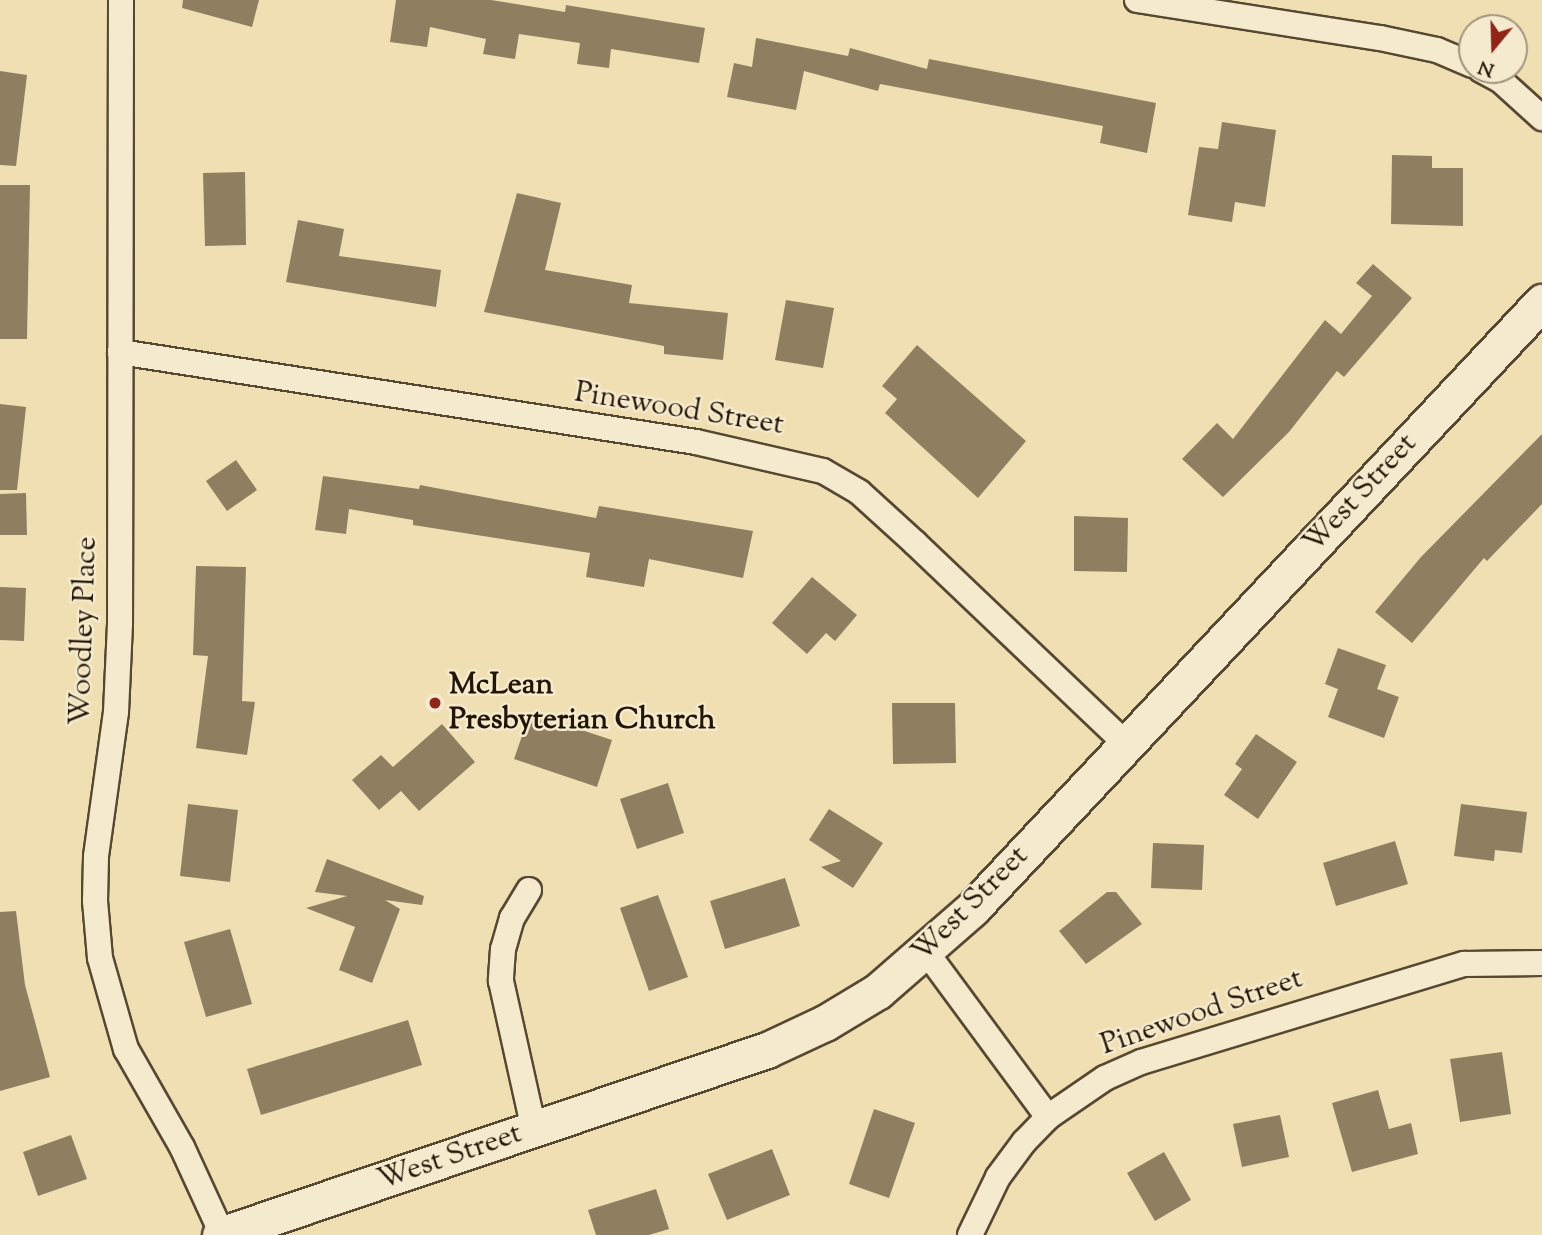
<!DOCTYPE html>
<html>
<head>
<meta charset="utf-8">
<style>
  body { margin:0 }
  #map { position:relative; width:1542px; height:1235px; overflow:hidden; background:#f1dfb4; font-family:"Sorts Mill Goudy",serif }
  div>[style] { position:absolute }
  .building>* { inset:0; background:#8f7f60 }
  .roads { filter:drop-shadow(2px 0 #574832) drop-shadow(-2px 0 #574832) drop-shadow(0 2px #574832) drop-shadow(0 -2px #574832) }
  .street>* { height:24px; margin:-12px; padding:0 12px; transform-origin:12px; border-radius:12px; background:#f6eace }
  .secondary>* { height:35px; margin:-17.5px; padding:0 17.5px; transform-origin:17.5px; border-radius:17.5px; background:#f6eace }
  .dots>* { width:19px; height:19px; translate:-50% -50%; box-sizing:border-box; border:4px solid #f6eace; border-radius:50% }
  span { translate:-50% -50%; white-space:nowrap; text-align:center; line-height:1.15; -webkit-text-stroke:5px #f6eace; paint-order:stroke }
  .street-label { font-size:30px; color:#241606 }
  .poi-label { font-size:30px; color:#241606; font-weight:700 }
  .left { translate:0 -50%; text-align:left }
  .north { position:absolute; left:1458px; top:14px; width:70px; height:70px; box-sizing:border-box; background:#f6eace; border:2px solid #a2957e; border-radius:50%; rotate:199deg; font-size:19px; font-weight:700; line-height:28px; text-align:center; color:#241606 }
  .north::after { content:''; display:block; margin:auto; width:24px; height:32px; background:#8f2418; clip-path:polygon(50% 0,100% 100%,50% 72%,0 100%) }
</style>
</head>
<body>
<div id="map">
  <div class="building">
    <div style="clip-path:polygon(183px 0,259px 0,252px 27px,182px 8px)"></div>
    <div style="clip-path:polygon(396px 0,491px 0,565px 12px,566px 5px,705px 28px,699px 63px,611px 49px,609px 68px,577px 64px,580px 43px,519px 34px,515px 59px,483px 54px,486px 39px,430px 27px,427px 47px,390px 42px)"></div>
    <div style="clip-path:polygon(756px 38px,848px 56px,850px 48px,927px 69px,929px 59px,1156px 103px,1147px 153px,1100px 143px,1103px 126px,880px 84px,878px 91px,804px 71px,796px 110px,727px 97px,734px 63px,752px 67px)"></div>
    <div style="clip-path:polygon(0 71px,27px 75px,16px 166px,0 165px)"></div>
    <div style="clip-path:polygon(1222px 122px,1276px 130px,1265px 207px,1235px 202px,1232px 222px,1188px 215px,1199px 147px,1218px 149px)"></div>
    <div style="clip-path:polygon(1392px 155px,1432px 156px,1432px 168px,1463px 168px,1463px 226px,1391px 224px)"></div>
    <div style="clip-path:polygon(245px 172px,246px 245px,205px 246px,203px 173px)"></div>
    <div style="clip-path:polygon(0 185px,30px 185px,27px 339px,0 339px)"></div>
    <div style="clip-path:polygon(517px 193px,561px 203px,545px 270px,632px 285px,629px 303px,728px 313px,723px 360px,664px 354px,664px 346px,484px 312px)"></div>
    <div style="clip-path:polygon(298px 220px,344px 229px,339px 256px,441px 270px,436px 307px,286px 282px)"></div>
    <div style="clip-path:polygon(1373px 264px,1412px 298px,1344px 377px,1337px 371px,1289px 432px,1223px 497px,1182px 459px,1217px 423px,1233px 439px,1325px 320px,1341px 334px,1372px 296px,1356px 283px)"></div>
    <div style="clip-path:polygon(786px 300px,834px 308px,823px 368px,775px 360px)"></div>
    <div style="clip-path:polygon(917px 345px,1026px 441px,978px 498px,885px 413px,897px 399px,882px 386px)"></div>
    <div style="clip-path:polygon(0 404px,26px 407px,17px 490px,0 490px)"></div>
    <div style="clip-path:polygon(1542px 434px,1542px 504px,1487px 561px,1484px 558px,1412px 643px,1375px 612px,1421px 557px)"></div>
    <div style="clip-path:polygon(236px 460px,257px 490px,227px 511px,206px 481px)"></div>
    <div style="clip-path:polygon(323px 476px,419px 489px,420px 485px,596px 518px,599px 506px,753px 531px,743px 578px,649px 559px,644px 587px,586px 577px,590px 553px,413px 525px,413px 520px,349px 509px,346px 534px,315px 530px)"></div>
    <div style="clip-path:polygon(26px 493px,27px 535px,0 535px,0 494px)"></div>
    <div style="clip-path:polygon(1074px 516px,1128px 518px,1127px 572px,1074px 571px)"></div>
    <div style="clip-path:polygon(196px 566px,246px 567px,242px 701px,255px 702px,247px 755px,196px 748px,208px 656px,193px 655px)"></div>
    <div style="clip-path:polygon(812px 577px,857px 615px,835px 641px,826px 633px,807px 654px,772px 623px)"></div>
    <div style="clip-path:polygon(0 587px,26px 588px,24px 641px,0 640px)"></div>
    <div style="clip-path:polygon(1338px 648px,1386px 665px,1377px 689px,1399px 697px,1384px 738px,1328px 717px,1338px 689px,1325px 684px)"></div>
    <div style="clip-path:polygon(892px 703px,955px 703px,956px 763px,893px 764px)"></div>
    <div style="clip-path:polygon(530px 713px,612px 740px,597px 787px,514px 759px)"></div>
    <div style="clip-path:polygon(442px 724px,475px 762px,419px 811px,401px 791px,379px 810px,352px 780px,381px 755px,393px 767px)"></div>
    <div style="clip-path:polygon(1256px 734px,1297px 762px,1258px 819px,1224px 795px,1242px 769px,1235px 764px)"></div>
    <div style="clip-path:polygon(668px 783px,684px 833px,637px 849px,620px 799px)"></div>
    <div style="clip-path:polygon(188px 804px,238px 810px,230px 882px,180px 876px)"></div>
    <div style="clip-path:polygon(1461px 804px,1527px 812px,1522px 853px,1495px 850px,1494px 861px,1454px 856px)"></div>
    <div style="clip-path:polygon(829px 809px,883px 843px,853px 888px,821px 867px,841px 861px,809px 840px)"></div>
    <div style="clip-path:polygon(1395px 841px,1408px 884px,1336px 906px,1323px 863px)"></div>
    <div style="clip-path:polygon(1153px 843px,1204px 845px,1202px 890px,1151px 888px)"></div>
    <div style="clip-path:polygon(327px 859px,424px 896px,422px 905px,385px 900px,400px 909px,372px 983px,339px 970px,355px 927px,306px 908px,347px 896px,315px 892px)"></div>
    <div style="clip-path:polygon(785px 878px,800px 926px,725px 949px,710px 901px)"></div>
    <div style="clip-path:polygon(1107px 892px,1116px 892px,1142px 924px,1086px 964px,1059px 931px)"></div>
    <div style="clip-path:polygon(658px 895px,688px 977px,649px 991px,620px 908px)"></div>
    <div style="clip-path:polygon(16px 911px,25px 985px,50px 1077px,0 1091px,0 912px)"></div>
    <div style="clip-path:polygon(230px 929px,252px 1004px,206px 1017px,184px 942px)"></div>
    <div style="clip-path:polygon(408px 1020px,422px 1065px,261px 1115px,247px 1069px)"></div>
    <div style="clip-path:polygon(1502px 1052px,1511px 1114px,1460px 1122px,1450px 1059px)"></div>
    <div style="clip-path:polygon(1378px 1090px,1389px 1129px,1411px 1123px,1418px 1154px,1352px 1172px,1332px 1103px)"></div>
    <div style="clip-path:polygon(874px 1109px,915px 1123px,889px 1198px,849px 1184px)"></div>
    <div style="clip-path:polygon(1280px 1115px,1289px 1157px,1242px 1167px,1233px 1124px)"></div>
    <div style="clip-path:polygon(71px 1135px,87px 1179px,38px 1196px,23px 1152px)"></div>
    <div style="clip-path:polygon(772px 1149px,790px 1195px,727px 1220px,708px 1174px)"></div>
    <div style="clip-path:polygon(1164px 1152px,1191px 1200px,1155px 1221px,1127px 1173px)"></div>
    <div style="clip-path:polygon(656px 1189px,669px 1229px,649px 1235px,596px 1235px,588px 1210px)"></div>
  </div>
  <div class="roads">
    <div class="street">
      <div style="left:121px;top:0;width:624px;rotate:90.09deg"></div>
      <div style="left:120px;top:624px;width:88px;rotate:92.6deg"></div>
      <div style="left:116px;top:712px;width:146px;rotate:97.9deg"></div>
      <div style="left:96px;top:857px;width:44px;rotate:91.3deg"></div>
      <div style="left:95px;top:901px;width:57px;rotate:85deg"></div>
      <div style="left:100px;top:958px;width:95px;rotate:74.1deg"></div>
      <div style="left:126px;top:1049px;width:113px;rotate:60.3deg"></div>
      <div style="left:182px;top:1147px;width:96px;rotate:65.3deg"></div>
      <div style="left:1137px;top:0;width:246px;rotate:8.9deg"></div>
      <div style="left:1380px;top:38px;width:58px;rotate:11.9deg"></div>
      <div style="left:1437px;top:50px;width:38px;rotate:23deg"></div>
      <div style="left:1481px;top:70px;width:21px;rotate:28deg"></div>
      <div style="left:1500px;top:80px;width:57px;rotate:42.1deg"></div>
      <div style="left:120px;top:352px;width:583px;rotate:8.88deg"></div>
      <div style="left:696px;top:442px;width:130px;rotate:12.9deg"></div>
      <div style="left:823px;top:471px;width:42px;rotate:30.3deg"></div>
      <div style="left:859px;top:492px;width:76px;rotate:42.3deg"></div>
      <div style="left:915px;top:543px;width:290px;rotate:43.6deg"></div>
      <div style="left:529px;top:890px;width:33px;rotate:121deg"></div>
      <div style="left:512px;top:918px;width:32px;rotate:106deg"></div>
      <div style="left:503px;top:949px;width:32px;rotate:94deg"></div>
      <div style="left:501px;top:981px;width:153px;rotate:77.5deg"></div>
      <div style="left:927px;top:953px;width:204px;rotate:53.6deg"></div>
      <div style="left:970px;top:1235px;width:64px;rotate:-64.2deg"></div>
      <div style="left:998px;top:1177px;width:44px;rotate:-53.4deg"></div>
      <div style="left:1024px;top:1142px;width:35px;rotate:-46deg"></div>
      <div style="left:1048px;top:1117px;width:69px;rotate:-34.4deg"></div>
      <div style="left:1105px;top:1078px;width:39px;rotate:-24deg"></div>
      <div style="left:1141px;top:1062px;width:338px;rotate:-16.9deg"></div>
      <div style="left:1464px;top:964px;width:78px;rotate:-0.7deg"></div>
    </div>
    <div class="secondary">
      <div style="left:220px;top:1235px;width:577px;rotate:-18.69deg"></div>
      <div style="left:767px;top:1050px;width:64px;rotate:-25deg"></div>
      <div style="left:825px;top:1023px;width:62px;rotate:-31.1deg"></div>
      <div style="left:878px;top:991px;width:125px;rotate:-41.1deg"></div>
      <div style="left:972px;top:909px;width:833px;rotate:-46.8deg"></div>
    </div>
  </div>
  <div class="dots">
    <div style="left:435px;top:703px;background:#8f2418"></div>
  </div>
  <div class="street-label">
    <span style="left:679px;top:410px;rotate:9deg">Pinewood Street</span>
    <span style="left:1361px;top:494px;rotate:-47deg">West Street</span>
    <span style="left:85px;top:631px;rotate:-88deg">Woodley Place</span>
    <span style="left:971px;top:905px;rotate:-45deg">West Street</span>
    <span style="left:1202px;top:1013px;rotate:-19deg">Pinewood Street</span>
    <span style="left:450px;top:1158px;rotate:-19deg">West Street</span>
  </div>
  <div class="poi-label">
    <span class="left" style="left:449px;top:703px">McLean<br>Presbyterian Church</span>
  </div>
  <div class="north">N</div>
</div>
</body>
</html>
